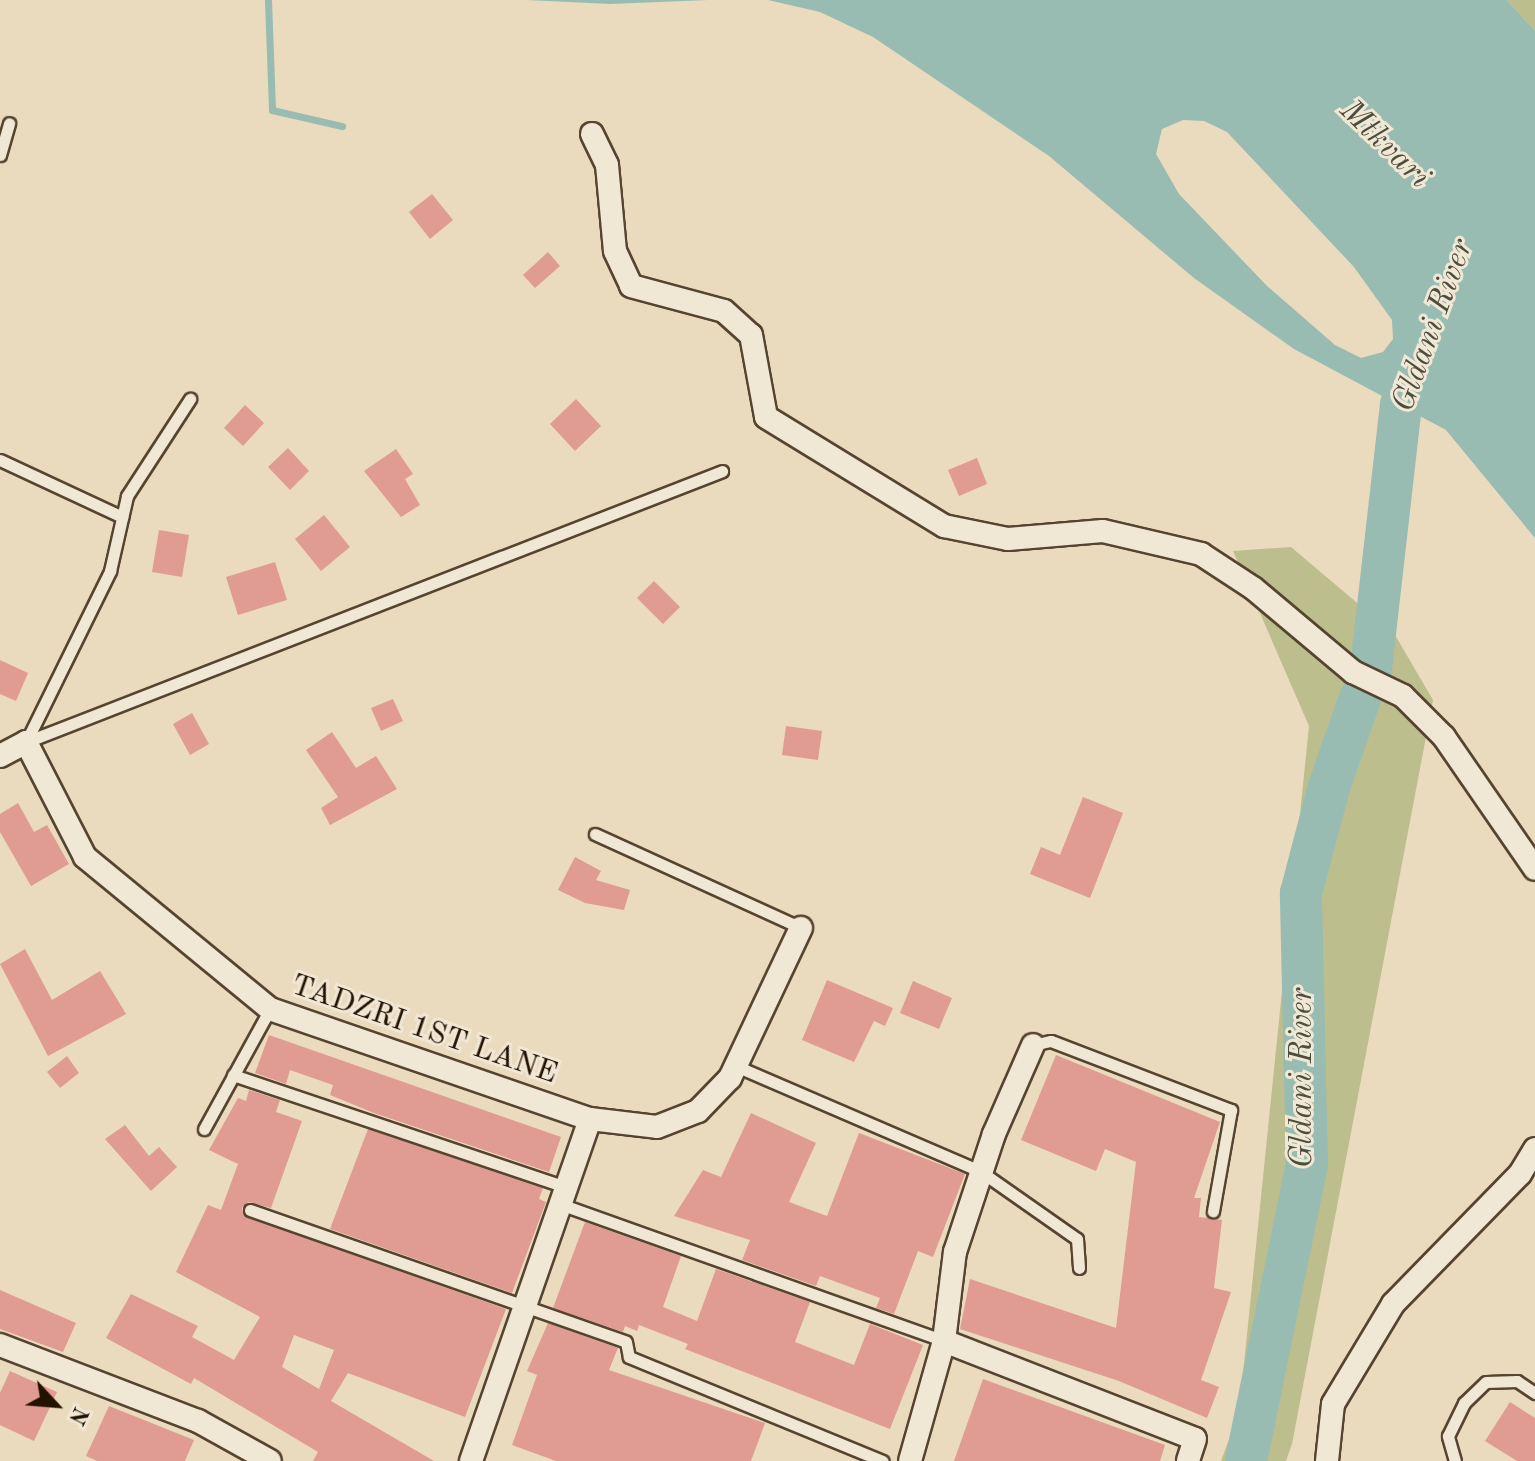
<!DOCTYPE html>
<html>
<head>
<meta charset="utf-8">
<style>
  body { margin:0 }
  #map { position:relative; width:1535px; height:1461px; overflow:hidden; background:#eadabe; font-family:"Old Standard TT",serif }
  div>[style] { position:absolute }
  .green>* { inset:0; background:#bdbe8d }
  .water>* { inset:0; background:#98bbb2 }
  .stream>* { height:7px; margin:-3.5px; padding:0 3.5px; transform-origin:3.5px; border-radius:3.5px; background:#98bbb2 }
  .river>* { height:42px; margin:-21px; padding:0 21px; transform-origin:21px; border-radius:21px; background:#98bbb2 }
  .building>* { inset:0; background:#e09c92 }
  .roads { filter:drop-shadow(2px 0 #564430) drop-shadow(-2px 0 #564430) drop-shadow(0 2px #564430) drop-shadow(0 -2px #564430) }
  .lane>* { height:11px; margin:-5.5px; padding:0 5.5px; transform-origin:5.5px; border-radius:5.5px; background:#f1e7d5 }
  .street>* { height:22px; margin:-11px; padding:0 11px; transform-origin:11px; border-radius:11px; background:#f1e7d5 }
  span { translate:-50% -50%; white-space:nowrap; text-align:center; line-height:1.15; -webkit-text-stroke:6px #f1e7d5; paint-order:stroke }
  .street-label { font-size:30px; color:#241200 }
  .water-label { font-size:32px; color:#4d4d3e; font-style:italic }
  .north { position:absolute; left:16px; top:1365px; width:80px; height:80px; -webkit-text-stroke:6px #f1e7d5; paint-order:stroke; rotate:116deg; font-size:22px; font-weight:700; line-height:32px; text-align:center; color:#241200 }
  .north::after { content:''; display:block; margin:auto; width:28px; height:36px; background:#241200; clip-path:polygon(50% 0,100% 100%,50% 72%,0 100%) }
</style>
</head>
<body>
<div id="map">
  <div class="green">
    <div style="clip-path:polygon(1507px 0,1535px 0,1535px 31px)"></div>
    <div style="clip-path:polygon(1291px 547px,1395px 635px,1433px 700px,1292px 1444px,1286px 1461px,1221px 1461px,1239px 1413px,1309px 726px,1233px 551px)"></div>
  </div>
  <div class="water">
    <div style="clip-path:polygon(527px 0,708px 0,610px 4px)"></div>
    <div style="clip-path:polygon(evenodd,768px 0,1507px 0,1535px 31px,1535px 538px,1446px 430px,1294px 349px,1194px 278px,1049px 156px,873px 37px,820px 12px,768px 0,1183px 120px,1204px 121px,1227px 132px,1354px 267px,1392px 320px,1393px 339px,1383px 352px,1361px 358px,1335px 345px,1267px 286px,1179px 194px,1156px 154px,1162px 129px,1183px 120px)"></div>
  </div>
  <div class="stream">
    <div style="left:268px;top:0;width:110px;rotate:87.9deg"></div>
    <div style="left:272px;top:110px;width:72px;rotate:12.9deg"></div>
  </div>
  <div class="river">
    <div style="left:1371px;top:668px;width:265px;rotate:-83.5deg"></div>
    <div style="left:1401px;top:405px;width:58px;rotate:-68.7deg"></div>
    <div style="left:1246px;top:1461px;width:302px;rotate:-78.4deg"></div>
    <div style="left:1307px;top:1165px;width:272px;rotate:-91.3deg"></div>
    <div style="left:1301px;top:893px;width:110px;rotate:-75.2deg"></div>
    <div style="left:1329px;top:787px;width:94px;rotate:-70.8deg"></div>
  </div>
  <div class="building">
    <div style="clip-path:polygon(432px 194px,453px 220px,430px 239px,409px 212px)"></div>
    <div style="clip-path:polygon(548px 252px,560px 266px,535px 288px,523px 275px)"></div>
    <div style="clip-path:polygon(576px 399px,601px 426px,575px 451px,550px 424px)"></div>
    <div style="clip-path:polygon(245px 405px,264px 423px,243px 446px,224px 428px)"></div>
    <div style="clip-path:polygon(288px 448px,309px 471px,290px 490px,268px 467px)"></div>
    <div style="clip-path:polygon(396px 449px,413px 474px,405px 479px,420px 505px,401px 517px,364px 471px)"></div>
    <div style="clip-path:polygon(977px 458px,987px 484px,959px 496px,948px 470px)"></div>
    <div style="clip-path:polygon(324px 515px,350px 547px,321px 571px,295px 539px)"></div>
    <div style="clip-path:polygon(159px 530px,189px 535px,182px 577px,152px 572px)"></div>
    <div style="clip-path:polygon(275px 562px,287px 600px,238px 615px,226px 577px)"></div>
    <div style="clip-path:polygon(654px 581px,680px 607px,663px 624px,637px 598px)"></div>
    <div style="clip-path:polygon(0 660px,28px 673px,16px 701px,0 694px)"></div>
    <div style="clip-path:polygon(393px 699px,403px 721px,381px 731px,371px 708px)"></div>
    <div style="clip-path:polygon(192px 713px,209px 744px,190px 755px,173px 724px)"></div>
    <div style="clip-path:polygon(786px 726px,822px 731px,818px 760px,782px 755px)"></div>
    <div style="clip-path:polygon(332px 732px,356px 768px,376px 756px,397px 789px,330px 825px,321px 808px,338px 797px,306px 750px)"></div>
    <div style="clip-path:polygon(1083px 797px,1123px 813px,1090px 898px,1030px 874px,1041px 847px,1060px 855px)"></div>
    <div style="clip-path:polygon(18px 803px,34px 832px,47px 825px,69px 864px,31px 886px,0 832px,0 814px)"></div>
    <div style="clip-path:polygon(575px 857px,601px 871px,596px 880px,630px 890px,624px 910px,585px 903px,558px 890px)"></div>
    <div style="clip-path:polygon(25px 949px,52px 1000px,100px 971px,126px 1014px,48px 1056px,0 964px)"></div>
    <div style="clip-path:polygon(827px 980px,893px 1008px,885px 1026px,874px 1021px,854px 1062px,802px 1040px)"></div>
    <div style="clip-path:polygon(913px 981px,952px 998px,939px 1029px,900px 1013px)"></div>
    <div style="clip-path:polygon(269px 1035px,561px 1137px,549px 1172px,374px 1113px,330px 1095px,333px 1085px,290px 1070px,286px 1084px,255px 1073px)"></div>
    <div style="clip-path:polygon(1056px 1055px,1220px 1122px,1194px 1198px,1201px 1198px,1199px 1217px,1222px 1220px,1214px 1288px,1231px 1292px,1201px 1380px,1219px 1387px,1207px 1418px,1119px 1381px,960px 1329px,970px 1279px,1116px 1328px,1136px 1162px,1105px 1149px,1096px 1171px,1021px 1140px)"></div>
    <div style="clip-path:polygon(67px 1056px,79px 1073px,60px 1088px,47px 1072px)"></div>
    <div style="clip-path:polygon(evenodd,249px 1090px,280px 1100px,276px 1112px,302px 1121px,271px 1208px,248px 1202px,242px 1208px,244px 1216px,506px 1309px,465px 1417px,348px 1373px,331px 1401px,434px 1461px,313px 1461px,318px 1452px,194px 1378px,191px 1384px,106px 1338px,131px 1294px,198px 1326px,192px 1337px,234px 1360px,260px 1317px,176px 1272px,208px 1205px,221px 1210px,238px 1164px,209px 1150px,238px 1098px,246px 1101px,249px 1090px,294px 1335px,334px 1350px,319px 1389px,282px 1367px,294px 1335px)"></div>
    <div style="clip-path:polygon(751px 1113px,816px 1143px,789px 1202px,827px 1216px,859px 1133px,965px 1174px,933px 1257px,918px 1251px,894px 1314px,876px 1308px,880px 1298px,820px 1276px,816px 1286px,742px 1260px,750px 1240px,674px 1216px,703px 1170px,721px 1177px)"></div>
    <div style="clip-path:polygon(125px 1125px,149px 1156px,159px 1147px,177px 1167px,151px 1191px,105px 1139px)"></div>
    <div style="clip-path:polygon(368px 1129px,543px 1188px,539px 1199px,546px 1202px,512px 1293px,330px 1229px)"></div>
    <div style="clip-path:polygon(585px 1222px,681px 1256px,663px 1307px,697px 1321px,716px 1269px,810px 1302px,795px 1342px,854px 1365px,870px 1324px,923px 1345px,890px 1429px,685px 1349px,688px 1344px,639px 1325px,637px 1331px,625px 1326px,623px 1332px,553px 1308px)"></div>
    <div style="clip-path:polygon(0 1290px,76px 1323px,63px 1352px,0 1329px)"></div>
    <div style="clip-path:polygon(548px 1323px,618px 1348px,609px 1370px,765px 1423px,751px 1461px,556px 1461px,512px 1445px,537px 1375px,527px 1371px)"></div>
    <div style="clip-path:polygon(10px 1371px,57px 1392px,34px 1441px,0 1425px,0 1393px)"></div>
    <div style="clip-path:polygon(983px 1379px,1165px 1445px,1160px 1461px,954px 1461px)"></div>
    <div style="clip-path:polygon(1510px 1402px,1535px 1418px,1535px 1461px,1517px 1461px,1485px 1441px)"></div>
    <div style="clip-path:polygon(109px 1406px,194px 1440px,185px 1461px,97px 1461px,86px 1456px)"></div>
  </div>
  <div class="roads">
    <div class="lane">
      <div style="left:0;top:155px;width:33px;rotate:-74deg"></div>
      <div style="left:0;top:460px;width:135px;rotate:25deg"></div>
      <div style="left:26px;top:742px;width:747px;rotate:-21.27deg"></div>
      <div style="left:26px;top:742px;width:191px;rotate:-63.8deg"></div>
      <div style="left:110px;top:571px;width:77px;rotate:-77.2deg"></div>
      <div style="left:127px;top:496px;width:116px;rotate:-57deg"></div>
      <div style="left:595px;top:834px;width:226px;rotate:24.5deg"></div>
      <div style="left:1033px;top:1045px;width:18px;rotate:-13deg"></div>
      <div style="left:1051px;top:1041px;width:193px;rotate:21deg"></div>
      <div style="left:1231px;top:1110px;width:103px;rotate:100.1deg"></div>
      <div style="left:736px;top:1066px;width:266px;rotate:23.3deg"></div>
      <div style="left:980px;top:1171px;width:118px;rotate:35deg"></div>
      <div style="left:1077px;top:1239px;width:29px;rotate:86deg"></div>
      <div style="left:233px;top:1075px;width:351px;rotate:18.6deg"></div>
      <div style="left:204px;top:1129px;width:137px;rotate:-61.2deg"></div>
      <div style="left:560px;top:1204px;width:408px;rotate:19.6deg"></div>
      <div style="left:250px;top:1210px;width:398px;rotate:19.3deg"></div>
      <div style="left:626px;top:1342px;width:15px;rotate:79deg"></div>
      <div style="left:629px;top:1357px;width:274px;rotate:22.3deg"></div>
      <div style="left:1455px;top:1461px;width:26px;rotate:-106deg"></div>
      <div style="left:1448px;top:1436px;width:37px;rotate:-64deg"></div>
      <div style="left:1464px;top:1403px;width:30px;rotate:-44deg"></div>
      <div style="left:1486px;top:1382px;width:31px;rotate:-2deg"></div>
      <div style="left:1517px;top:1381px;width:22px;rotate:34deg"></div>
    </div>
    <div class="street">
      <div style="left:592px;top:134px;width:34px;rotate:64deg"></div>
      <div style="left:607px;top:165px;width:86px;rotate:84.7deg"></div>
      <div style="left:615px;top:251px;width:38px;rotate:65deg"></div>
      <div style="left:631px;top:286px;width:96px;rotate:15deg"></div>
      <div style="left:724px;top:311px;width:36px;rotate:42deg"></div>
      <div style="left:751px;top:335px;width:83px;rotate:79.6deg"></div>
      <div style="left:766px;top:417px;width:209px;rotate:31.5deg"></div>
      <div style="left:944px;top:526px;width:65px;rotate:11.5deg"></div>
      <div style="left:1008px;top:539px;width:95px;rotate:-4.8deg"></div>
      <div style="left:1103px;top:531px;width:101px;rotate:13.2deg"></div>
      <div style="left:1201px;top:554px;width:62px;rotate:33.2deg"></div>
      <div style="left:1253px;top:588px;width:131px;rotate:40deg"></div>
      <div style="left:1353px;top:672px;width:55px;rotate:25.6deg"></div>
      <div style="left:1403px;top:696px;width:58px;rotate:45deg"></div>
      <div style="left:1444px;top:737px;width:160px;rotate:55.4deg"></div>
      <div style="left:0;top:756px;width:30px;rotate:-28deg"></div>
      <div style="left:26px;top:742px;width:129px;rotate:62.8deg"></div>
      <div style="left:85px;top:857px;width:239px;rotate:39.4deg"></div>
      <div style="left:270px;top:1009px;width:338px;rotate:19deg"></div>
      <div style="left:590px;top:1119px;width:67px;rotate:6.8deg"></div>
      <div style="left:657px;top:1127px;width:44px;rotate:-21.3deg"></div>
      <div style="left:698px;top:1111px;width:46px;rotate:-45.9deg"></div>
      <div style="left:730px;top:1078px;width:166px;rotate:-64.7deg"></div>
      <div style="left:944px;top:1341px;width:269px;rotate:21.3deg"></div>
      <div style="left:1195px;top:1439px;width:23px;rotate:108deg"></div>
      <div style="left:0;top:1345px;width:212px;rotate:21deg"></div>
      <div style="left:198px;top:1421px;width:82px;rotate:29.1deg"></div>
      <div style="left:471px;top:1461px;width:362px;rotate:-70.8deg"></div>
      <div style="left:910px;top:1461px;width:125px;rotate:-74.2deg"></div>
      <div style="left:944px;top:1341px;width:90px;rotate:-83deg"></div>
      <div style="left:955px;top:1252px;width:124px;rotate:-71.7deg"></div>
      <div style="left:994px;top:1134px;width:97px;rotate:-66.3deg"></div>
      <div style="left:1327px;top:1461px;width:57px;rotate:-84deg"></div>
      <div style="left:1333px;top:1404px;width:117px;rotate:-59deg"></div>
      <div style="left:1393px;top:1304px;width:182px;rotate:-45.7deg"></div>
      <div style="left:1520px;top:1174px;width:29px;rotate:-59deg"></div>
    </div>
  </div>
  <div class="street-label">
    <span style="left:424px;top:1030px;rotate:19deg">TADZRI 1ST LANE</span>
  </div>
  <div class="water-label">
    <span style="left:1384px;top:145px;rotate:44deg">Mtkvari</span>
    <span style="left:1434px;top:326px;rotate:-70deg">Gldani River</span>
    <span style="left:1303px;top:1078px;rotate:-90deg">Gldani River</span>
  </div>
  <div class="north">N</div>
</div>
</body>
</html>
